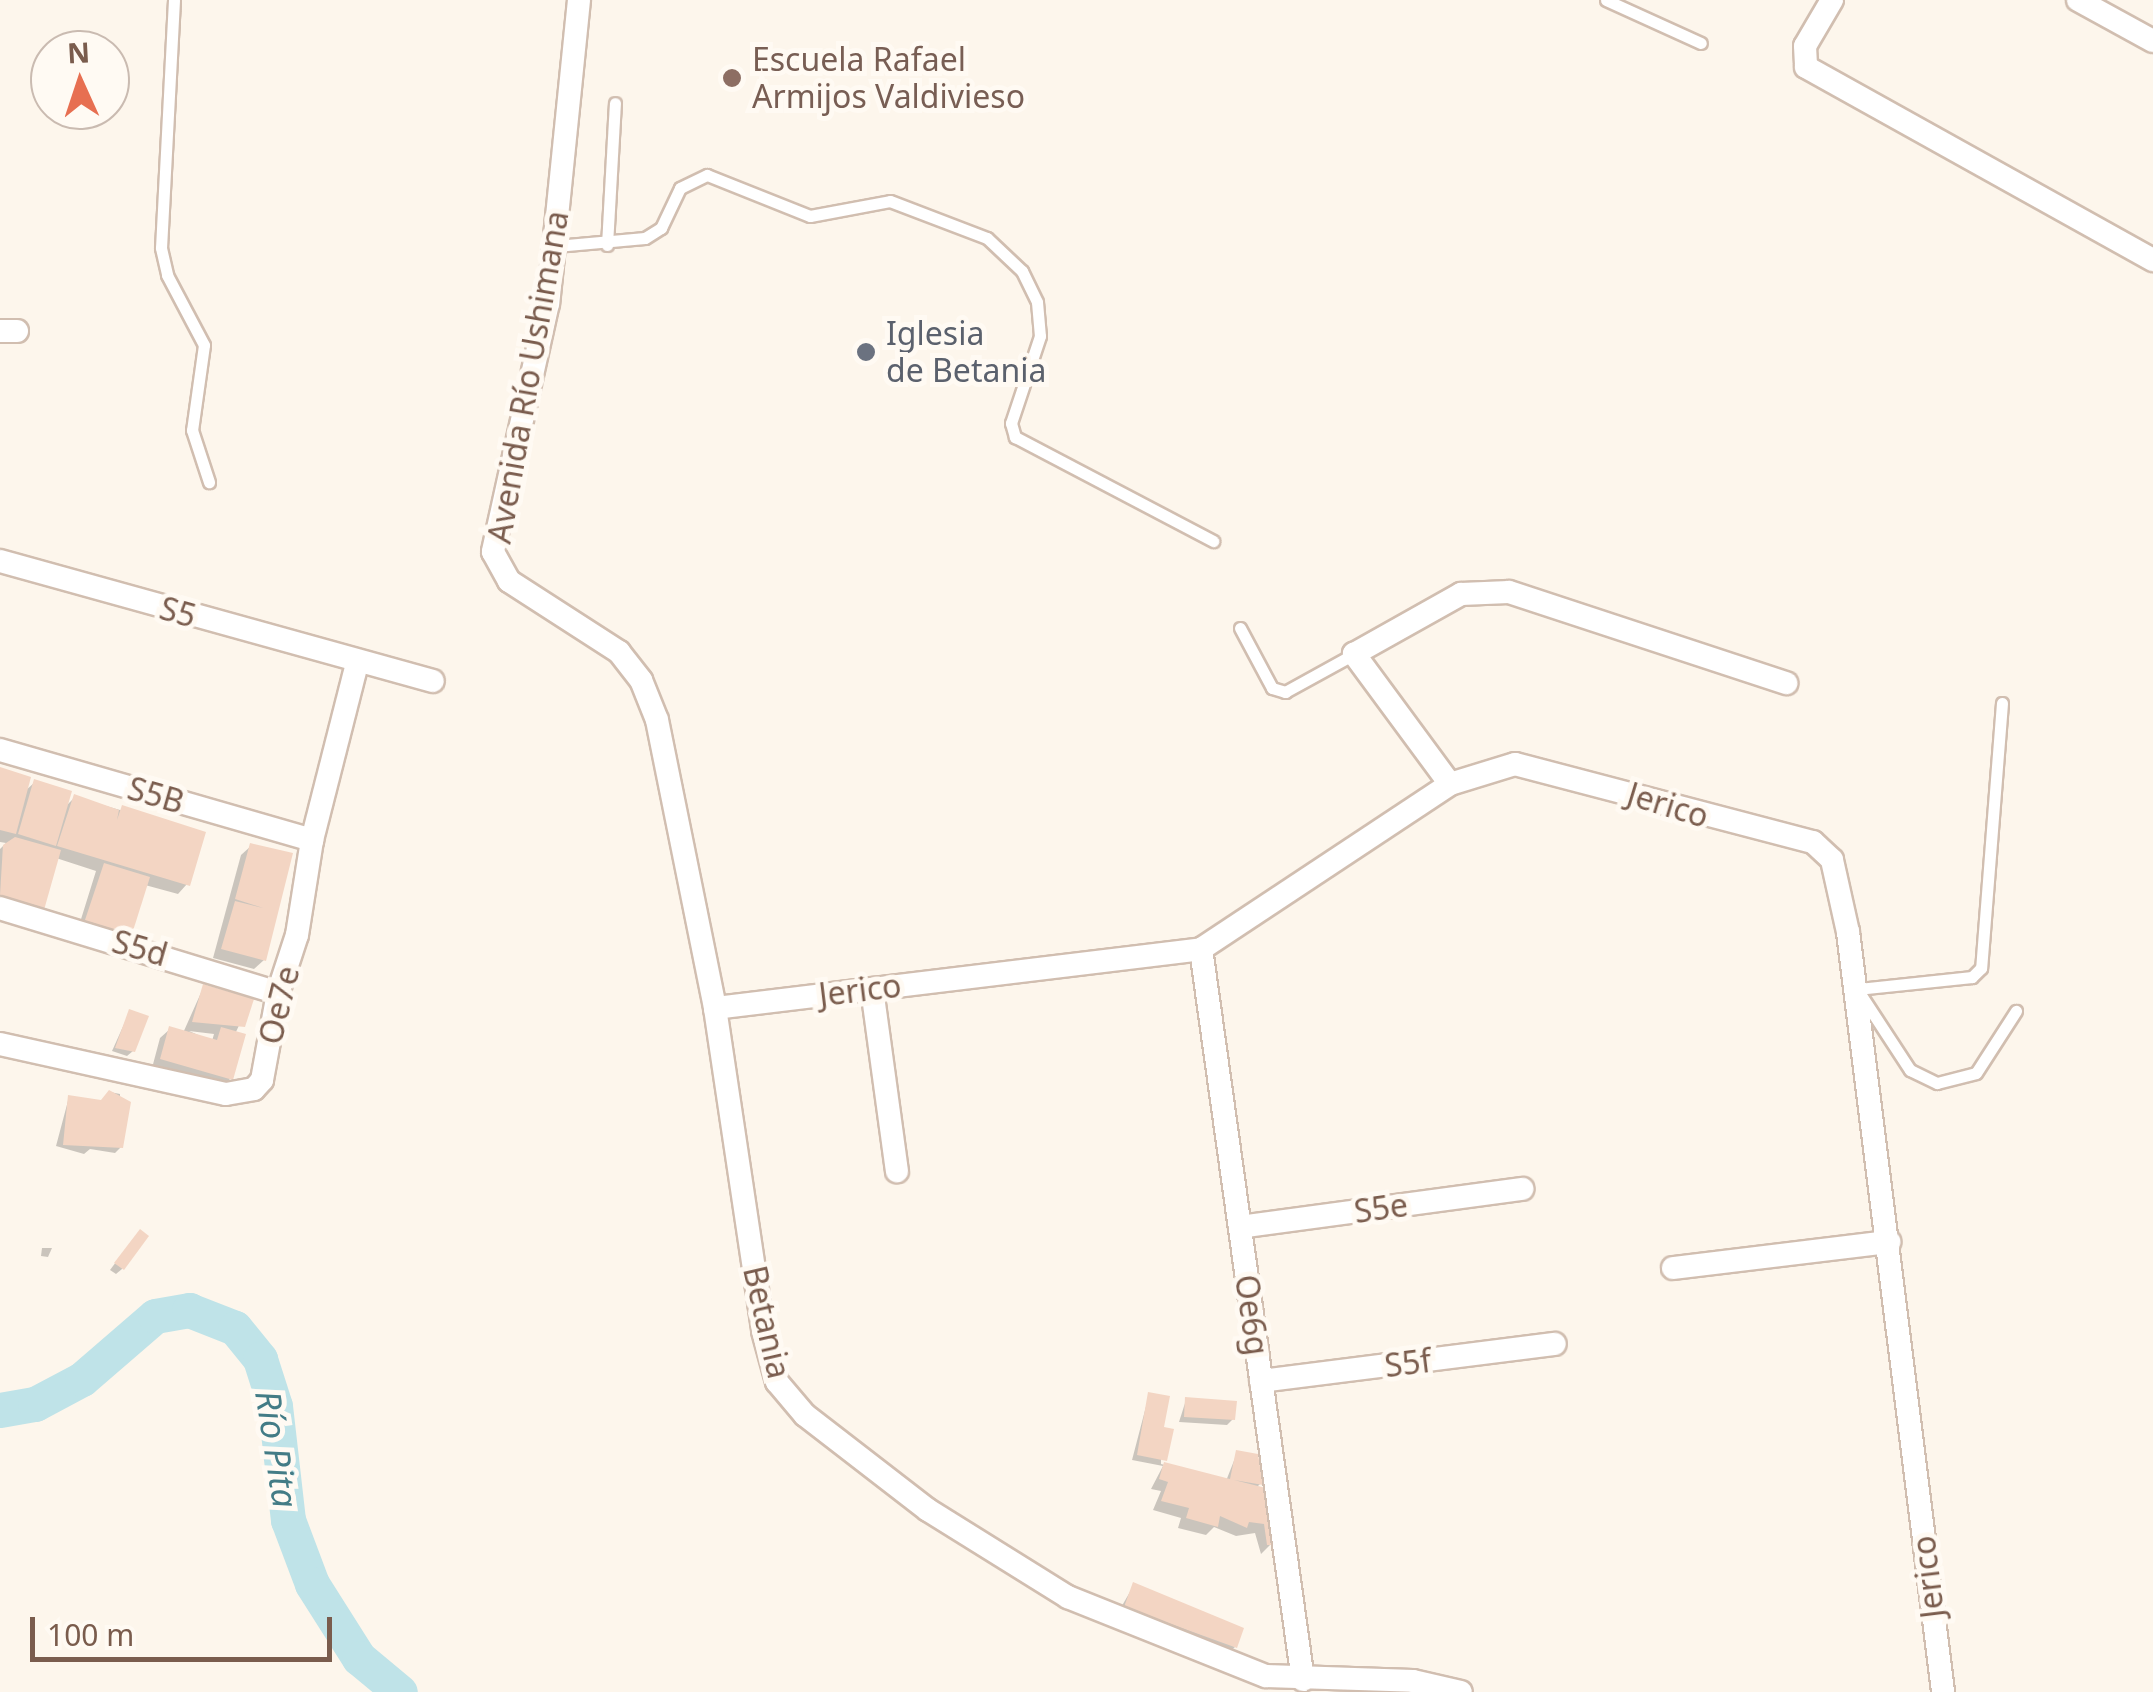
<!DOCTYPE html>
<html>
<head>
<meta charset="utf-8">
<style>
  body { margin:0 }
  #map { position:relative; width:2153px; height:1692px; overflow:hidden; background:#fdf6ec; font-family:"Noto Sans",sans-serif }
  div>[style] { position:absolute }
  .shadow>* { inset:0; background:#0003 }
  .river>* { height:35px; margin:-17.5px; padding:0 17.5px; transform-origin:17.5px; border-radius:17.5px; background:#bfe3e8 }
  .building>* { inset:0; background:#f3d5c3 }
  .roads { filter:drop-shadow(2px 0 #d1beb0) drop-shadow(-2px 0 #d1beb0) drop-shadow(0 2px #d1beb0) drop-shadow(0 -2px #d1beb0) }
  .service>* { height:11px; margin:-5.5px; padding:0 5.5px; transform-origin:5.5px; border-radius:5.5px; background:#fff }
  .minor>* { height:22px; margin:-11px; padding:0 11px; transform-origin:11px; border-radius:11px; background:#fff }
  .dots>* { width:28px; height:28px; translate:-50% -50%; box-sizing:border-box; border:5px solid #fffaf3; border-radius:50% }
  span { translate:-50% -50%; white-space:nowrap; text-align:center; line-height:1.15; -webkit-text-stroke:10px #fffaf3; paint-order:stroke }
  .education-label { font-size:32px; color:#785e54 }
  .left { translate:0 -50%; text-align:left }
  .worship-label { font-size:32px; color:#5b616d }
  .street-label { font-size:32px; color:#7a5c4d }
  .water-label { font-size:35px; color:#437c86; font-style:italic }
  .north { position:absolute; left:30px; top:30px; width:100px; height:100px; box-sizing:border-box; background:#fffaf3; border:2px solid #cabbb1; border-radius:50%; rotate:357deg; font-size:28px; font-weight:700; line-height:40px; text-align:center; color:#7a5c4d }
  .north::after { content:''; display:block; margin:auto; width:35px; height:45px; background:#e76f51; clip-path:polygon(50% 0,100% 100%,50% 72%,0 100%) }
  .scale { position:absolute; left:30px; top:1617px; width:302px; height:45px; box-sizing:border-box; border:5px solid #7a5c4d; border-top:0; padding-left:12px; font-size:30px; line-height:35px; white-space:nowrap; color:#7a5c4d; -webkit-text-stroke:8px #fffaf3; paint-order:stroke }
</style>
</head>
<body>
<div id="map">
  <div class="shadow">
    <div style="clip-path:polygon(0 770px,24px 792px,35px 782px,65px 807px,75px 797px,203px 834px,187px 884px,178px 894px,145px 885px,130px 933px,120px 943px,77px 932px,96px 871px,56px 858px,42px 908px,0 907px,0 849px,6px 843px,0 842px)"></div>
    <div style="clip-path:polygon(251px 846px,290px 855px,264px 960px,254px 969px,213px 958px,241px 855px)"></div>
    <div style="clip-path:polygon(evenodd,204px 986px,251px 1000px,235px 1034px,230px 1079px,221px 1088px,152px 1068px,160px 1038px,170px 1029px,183px 1033px,204px 986px,189px 1031px,214px 1034px,212px 1041px,189px 1031px)"></div>
    <div style="clip-path:polygon(130px 1011px,133px 1051px,127px 1056px,112px 1051px)"></div>
    <div style="clip-path:polygon(110px 1092px,120px 1094px,121px 1147px,115px 1153px,90px 1149px,84px 1154px,56px 1146px,69px 1097px,100px 1103px)"></div>
    <div style="clip-path:polygon(134px 1238px,122px 1269px,116px 1274px,110px 1270px)"></div>
    <div style="clip-path:polygon(42px 1248px,52px 1248px,48px 1257px,41px 1256px)"></div>
    <div style="clip-path:polygon(1149px 1395px,1161px 1429px,1161px 1464px,1226px 1481px,1237px 1453px,1260px 1484px,1256px 1488px,1271px 1544px,1261px 1554px,1255px 1533px,1236px 1536px,1214px 1527px,1206px 1535px,1178px 1528px,1181px 1518px,1153px 1510px,1161px 1491px,1151px 1489px,1163px 1466px,1132px 1460px)"></div>
    <div style="clip-path:polygon(1186px 1400px,1233px 1419px,1227px 1425px,1179px 1422px)"></div>
    <div style="clip-path:polygon(1134px 1585px,1235px 1647px,1225px 1656px,1116px 1616px)"></div>
  </div>
  <div class="river">
    <div style="left:0;top:1410px;width:36px;rotate:-10deg"></div>
    <div style="left:35px;top:1404px;width:53px;rotate:-28deg"></div>
    <div style="left:82px;top:1379px;width:96px;rotate:-40.8deg"></div>
    <div style="left:155px;top:1316px;width:35px;rotate:-10deg"></div>
    <div style="left:189px;top:1310px;width:49px;rotate:21.4deg"></div>
    <div style="left:235px;top:1328px;width:40px;rotate:51deg"></div>
    <div style="left:260px;top:1359px;width:49px;rotate:72.3deg"></div>
    <div style="left:275px;top:1406px;width:115px;rotate:83.5deg"></div>
    <div style="left:288px;top:1520px;width:68px;rotate:69.4deg"></div>
    <div style="left:312px;top:1584px;width:88px;rotate:57.6deg"></div>
    <div style="left:359px;top:1658px;width:53px;rotate:39.7deg"></div>
  </div>
  <div class="building">
    <div style="clip-path:polygon(0 767px,31px 777px,16px 834px,0 830px)"></div>
    <div style="clip-path:polygon(34px 779px,72px 791px,56px 846px,18px 834px)"></div>
    <div style="clip-path:polygon(74px 794px,119px 810px,117px 820px,122px 805px,206px 832px,190px 886px,57px 846px)"></div>
    <div style="clip-path:polygon(15px 837px,61px 850px,44px 910px,0 895px,3px 845px)"></div>
    <div style="clip-path:polygon(250px 843px,293px 853px,266px 961px,221px 949px,235px 901px,263px 908px,235px 899px)"></div>
    <div style="clip-path:polygon(104px 863px,150px 877px,132px 934px,84px 923px)"></div>
    <div style="clip-path:polygon(203px 984px,254px 999px,245px 1027px,192px 1022px)"></div>
    <div style="clip-path:polygon(129px 1009px,149px 1016px,135px 1052px,115px 1048px)"></div>
    <div style="clip-path:polygon(169px 1026px,217px 1040px,221px 1027px,246px 1034px,233px 1080px,160px 1059px)"></div>
    <div style="clip-path:polygon(109px 1090px,131px 1102px,123px 1148px,63px 1145px,68px 1095px,101px 1100px)"></div>
    <div style="clip-path:polygon(140px 1229px,149px 1236px,124px 1270px,114px 1263px)"></div>
    <div style="clip-path:polygon(1148px 1392px,1170px 1396px,1164px 1427px,1174px 1429px,1167px 1461px,1137px 1455px)"></div>
    <div style="clip-path:polygon(1185px 1397px,1237px 1401px,1235px 1420px,1184px 1417px)"></div>
    <div style="clip-path:polygon(1236px 1450px,1258px 1454px,1263px 1485px,1234px 1480px,1266px 1488px,1273px 1545px,1267px 1545px,1264px 1524px,1249px 1522px,1247px 1528px,1220px 1516px,1218px 1527px,1186px 1518px,1189px 1508px,1161px 1501px,1168px 1482px,1159px 1479px,1164px 1462px,1230px 1479px)"></div>
    <div style="clip-path:polygon(1133px 1582px,1244px 1628px,1237px 1648px,1124px 1607px)"></div>
  </div>
  <div class="roads">
    <div class="service">
      <div style="left:174px;top:0;width:248px;rotate:93deg"></div>
      <div style="left:161px;top:248px;width:28px;rotate:77deg"></div>
      <div style="left:167px;top:275px;width:79px;rotate:62.1deg"></div>
      <div style="left:204px;top:345px;width:86px;rotate:98deg"></div>
      <div style="left:192px;top:430px;width:55px;rotate:71.9deg"></div>
      <div style="left:1606px;top:0;width:104px;rotate:24.4deg"></div>
      <div style="left:607px;top:245px;width:142px;rotate:-86.8deg"></div>
      <div style="left:556px;top:246px;width:89px;rotate:-5.1deg"></div>
      <div style="left:645px;top:238px;width:19px;rotate:-32deg"></div>
      <div style="left:661px;top:228px;width:44px;rotate:-64.6deg"></div>
      <div style="left:680px;top:188px;width:30px;rotate:-26deg"></div>
      <div style="left:707px;top:175px;width:111px;rotate:21.7deg"></div>
      <div style="left:810px;top:216px;width:81px;rotate:-10.6deg"></div>
      <div style="left:890px;top:201px;width:104px;rotate:20.9deg"></div>
      <div style="left:987px;top:238px;width:48px;rotate:43.3deg"></div>
      <div style="left:1022px;top:271px;width:34px;rotate:64deg"></div>
      <div style="left:1037px;top:302px;width:34px;rotate:85deg"></div>
      <div style="left:1040px;top:336px;width:92px;rotate:108.4deg"></div>
      <div style="left:1011px;top:423px;width:15px;rotate:74deg"></div>
      <div style="left:1015px;top:437px;width:224px;rotate:27.7deg"></div>
      <div style="left:1240px;top:628px;width:68px;rotate:61.9deg"></div>
      <div style="left:1272px;top:688px;width:14px;rotate:17deg"></div>
      <div style="left:1285px;top:692px;width:79px;rotate:-28.8deg"></div>
      <div style="left:2002px;top:703px;width:266px;rotate:94.5deg"></div>
      <div style="left:1981px;top:968px;width:13px;rotate:135deg"></div>
      <div style="left:1972px;top:977px;width:116px;rotate:174deg"></div>
      <div style="left:1857px;top:989px;width:97px;rotate:56.8deg"></div>
      <div style="left:1910px;top:1070px;width:30px;rotate:26deg"></div>
      <div style="left:1937px;top:1083px;width:40px;rotate:-14.4deg"></div>
      <div style="left:1976px;top:1073px;width:74px;rotate:-57.2deg"></div>
    </div>
    <div class="minor">
      <div style="left:579px;top:0;width:305px;rotate:95.8deg"></div>
      <div style="left:548px;top:303px;width:255px;rotate:102.5deg"></div>
      <div style="left:493px;top:552px;width:33px;rotate:61deg"></div>
      <div style="left:509px;top:581px;width:131px;rotate:32.8deg"></div>
      <div style="left:619px;top:652px;width:36px;rotate:52deg"></div>
      <div style="left:641px;top:680px;width:43px;rotate:68.2deg"></div>
      <div style="left:657px;top:720px;width:294px;rotate:78.6deg"></div>
      <div style="left:715px;top:1008px;width:327px;rotate:81.5deg"></div>
      <div style="left:763px;top:1331px;width:53px;rotate:74.6deg"></div>
      <div style="left:777px;top:1382px;width:43px;rotate:49.7deg"></div>
      <div style="left:805px;top:1415px;width:155px;rotate:37.7deg"></div>
      <div style="left:928px;top:1510px;width:165px;rotate:31.9deg"></div>
      <div style="left:1068px;top:1597px;width:213px;rotate:21.8deg"></div>
      <div style="left:1266px;top:1676px;width:147px;rotate:1.9deg"></div>
      <div style="left:1413px;top:1681px;width:49px;rotate:12.9deg"></div>
      <div style="left:1832px;top:0;width:53px;rotate:120.4deg"></div>
      <div style="left:1805px;top:46px;width:21px;rotate:87deg"></div>
      <div style="left:1806px;top:67px;width:397px;rotate:29.1deg"></div>
      <div style="left:2078px;top:0;width:85px;rotate:28.7deg"></div>
      <div style="left:0;top:331px;width:17px"></div>
      <div style="left:0;top:561px;width:449px;rotate:15.5deg"></div>
      <div style="left:0;top:750px;width:325px;rotate:16.1deg"></div>
      <div style="left:1450px;top:784px;width:162px;rotate:-126.4deg"></div>
      <div style="left:1354px;top:654px;width:123px;rotate:-29.3deg"></div>
      <div style="left:1461px;top:594px;width:48px;rotate:-2.4deg"></div>
      <div style="left:1509px;top:592px;width:292px;rotate:18.2deg"></div>
      <div style="left:0;top:908px;width:291px;rotate:17deg"></div>
      <div style="left:1201px;top:949px;width:738px;rotate:82.06deg"></div>
      <div style="left:872px;top:989px;width:184px;rotate:82.2deg"></div>
      <div style="left:715px;top:1008px;width:490px;rotate:-6.9deg"></div>
      <div style="left:1201px;top:949px;width:299px;rotate:-33.5deg"></div>
      <div style="left:1450px;top:784px;width:68px;rotate:-17.1deg"></div>
      <div style="left:1515px;top:764px;width:308px;rotate:14.7deg"></div>
      <div style="left:1813px;top:842px;width:26px;rotate:43deg"></div>
      <div style="left:1832px;top:860px;width:74px;rotate:77.5deg"></div>
      <div style="left:1848px;top:932px;width:766px;rotate:82.87deg"></div>
      <div style="left:0;top:1044px;width:231px;rotate:12.5deg"></div>
      <div style="left:226px;top:1094px;width:28px;rotate:-10deg"></div>
      <div style="left:254px;top:1089px;width:12px;rotate:-48deg"></div>
      <div style="left:262px;top:1080px;width:88px;rotate:-79.6deg"></div>
      <div style="left:278px;top:993px;width:61px;rotate:-71.9deg"></div>
      <div style="left:297px;top:935px;width:96px;rotate:-81deg"></div>
      <div style="left:312px;top:840px;width:182px;rotate:-75.7deg"></div>
      <div style="left:1240px;top:1227px;width:285px;rotate:-7.7deg"></div>
      <div style="left:1673px;top:1268px;width:218px;rotate:-6.9deg"></div>
      <div style="left:1261px;top:1381px;width:296px;rotate:-7.2deg"></div>
    </div>
  </div>
  <div class="dots">
    <div style="left:732px;top:78px;background:#8d6e63"></div>
    <div style="left:866px;top:352px;background:#6b7280"></div>
  </div>
  <div class="education-label">
    <span class="left" style="left:752px;top:78px">Escuela Rafael<br>Armijos Valdivieso</span>
  </div>
  <div class="worship-label">
    <span class="left" style="left:886px;top:352px">Iglesia<br>de Betania</span>
  </div>
  <div class="street-label">
    <span style="left:528px;top:377px;rotate:-80deg">Avenida Río Ushimana</span>
    <span style="left:178px;top:612px;rotate:16deg">S5</span>
    <span style="left:156px;top:795px;rotate:16deg">S5B</span>
    <span style="left:1668px;top:805px;rotate:17deg">Jerico</span>
    <span style="left:140px;top:948px;rotate:16deg">S5d</span>
    <span style="left:860px;top:990px;rotate:-7deg">Jerico</span>
    <span style="left:279px;top:1005px;rotate:-76deg">Oe7e</span>
    <span style="left:1381px;top:1208px;rotate:-8deg">S5e</span>
    <span style="left:1252px;top:1315px;rotate:82deg">Oe6g</span>
    <span style="left:767px;top:1322px;rotate:77deg">Betania</span>
    <span style="left:1408px;top:1363px;rotate:-7deg">S5f</span>
    <span style="left:1928px;top:1577px;rotate:-97deg">Jerico</span>
  </div>
  <div class="water-label">
    <span style="left:277px;top:1449px;rotate:81deg">Río Pita</span>
  </div>
  <div class="north">N</div>
  <div class="scale">100 m</div>
</div>
</body>
</html>
